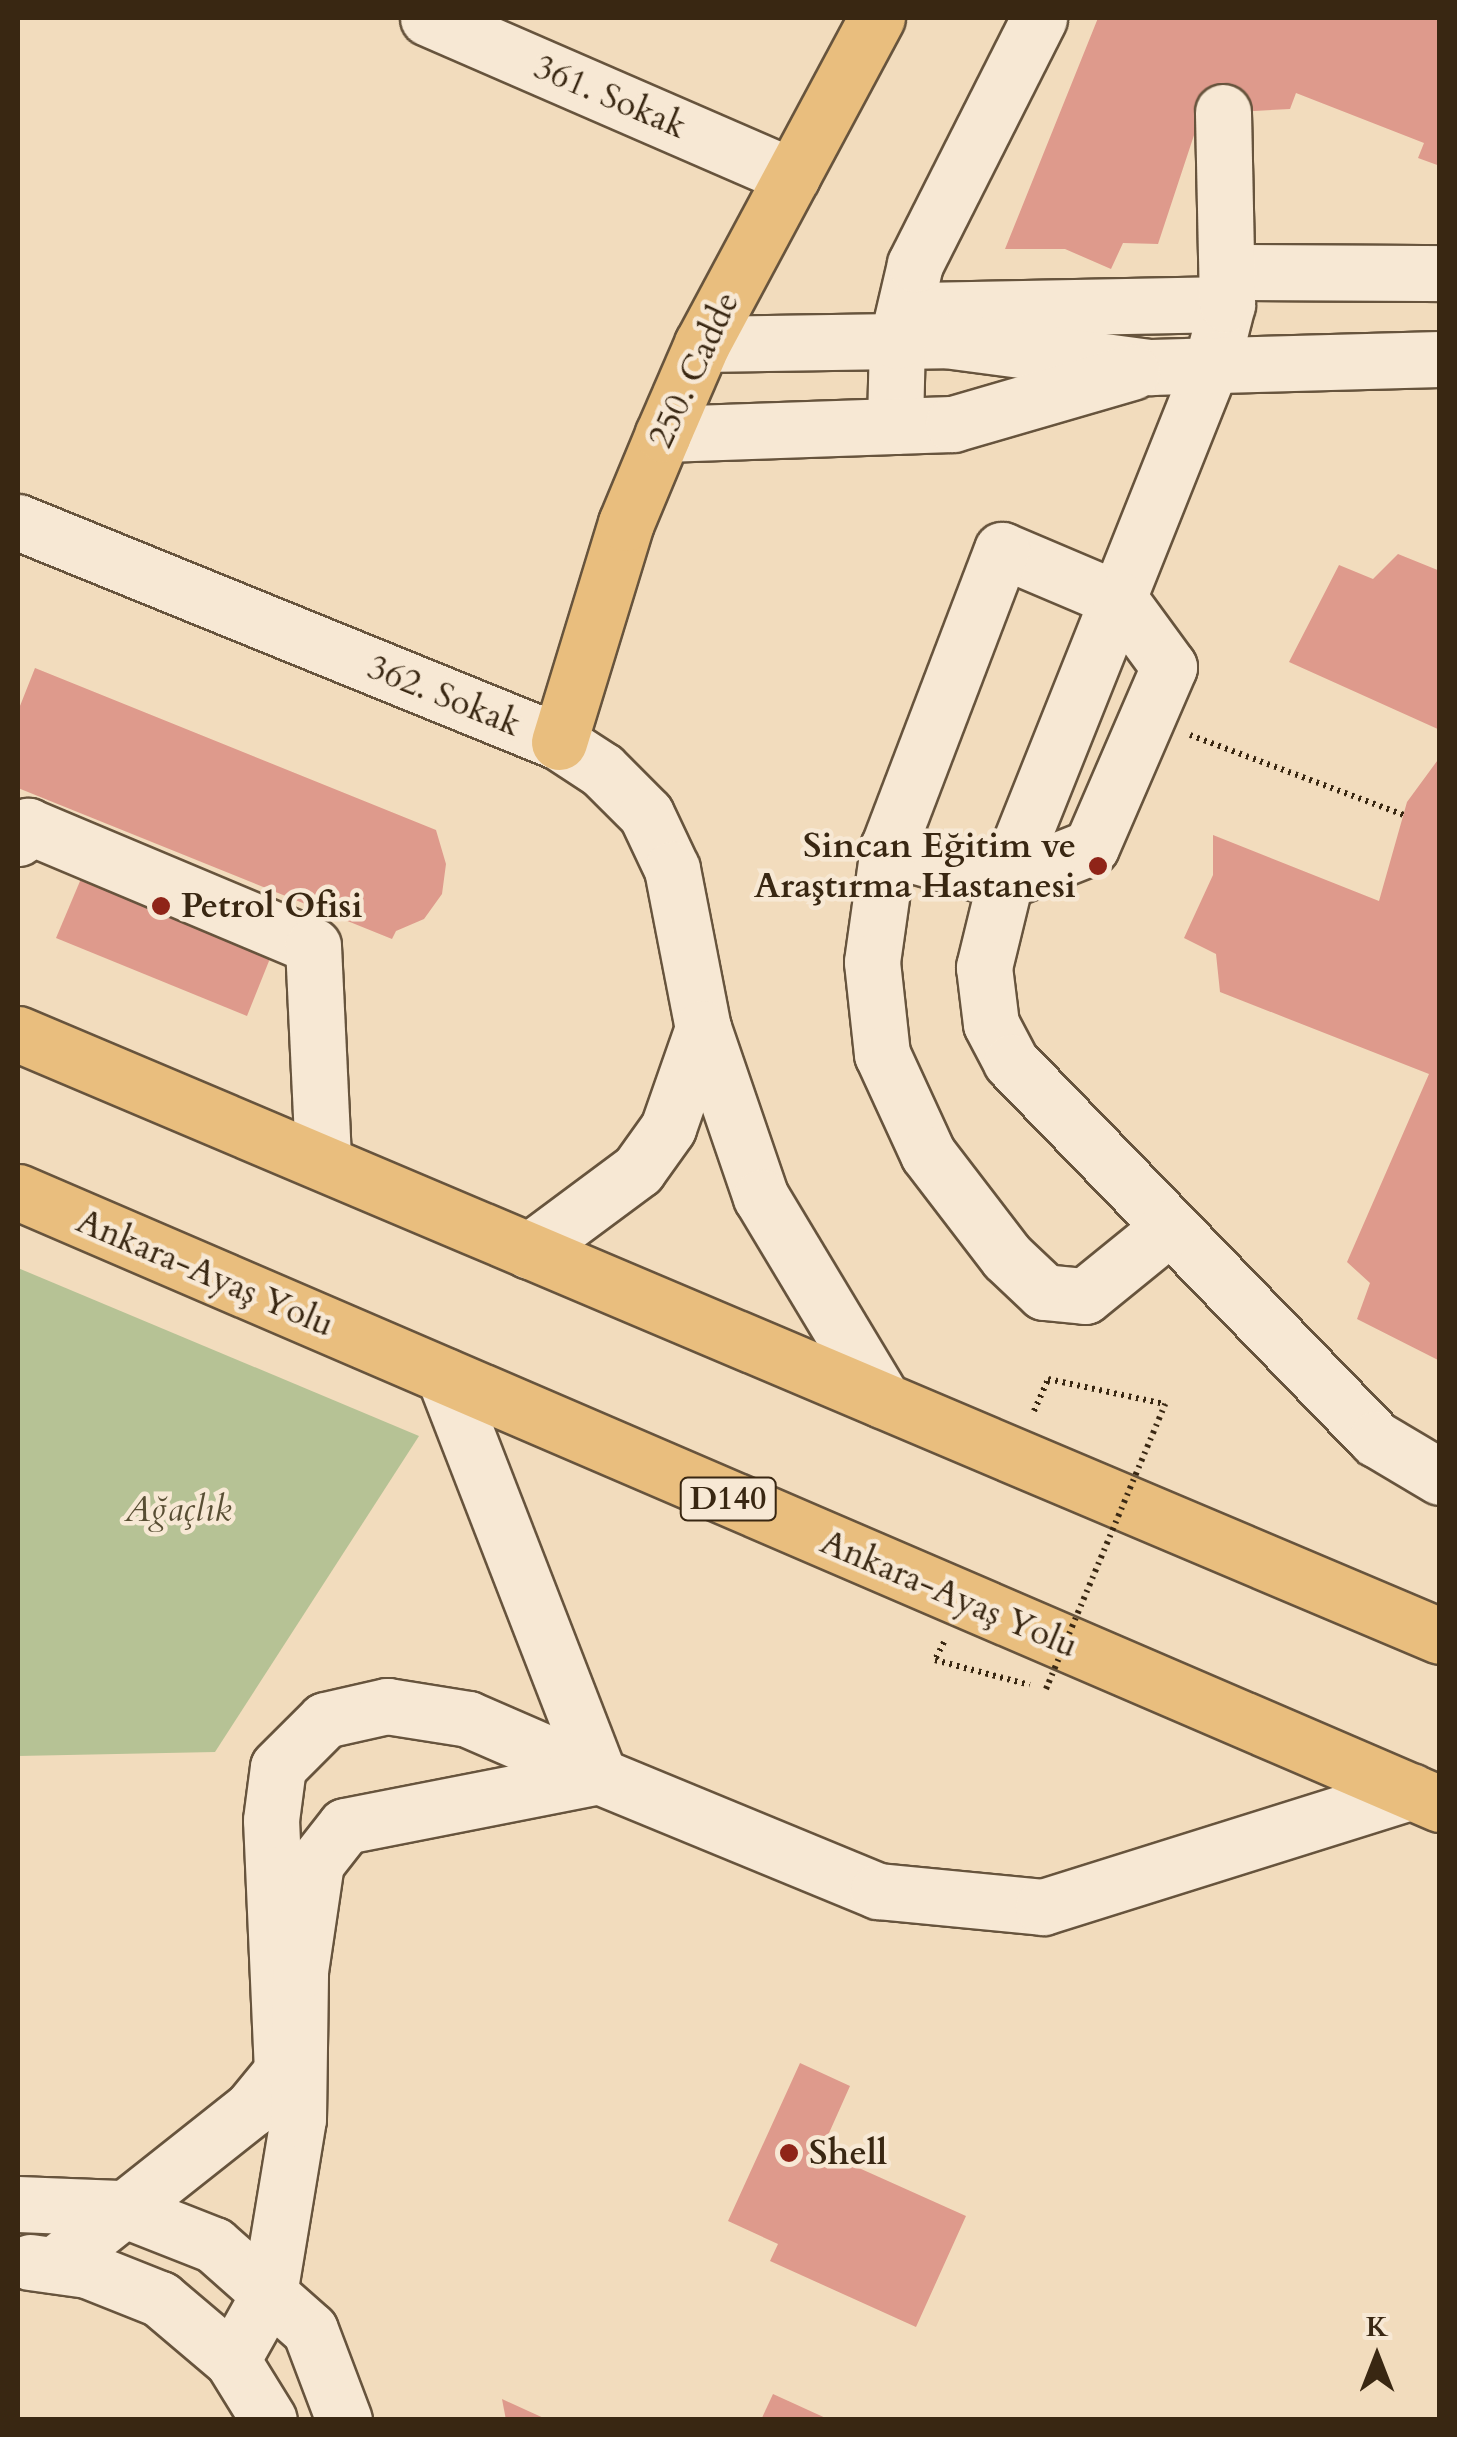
<!DOCTYPE html>
<meta charset="utf-8">
<style>
body{margin:0}
#map{position:relative;width:1457px;height:2437px;overflow:hidden;background:#f2dcbd;font-family:Cardo,serif}
div>[style]{position:absolute}
[style*='--x']{left:calc(var(--x)*1px);top:calc(var(--y)*1px);width:calc(var(--w)*1px);rotate:calc(var(--a)*1deg)}
.green>*{inset:0;background:#b6c295}
.building>*{inset:0;background:#de9a8c}
.path>*{height:6px;margin-top:-3px;transform-origin:0;background:repeating-linear-gradient(90deg,#392712 0 2.5px,transparent 0 7.5px)}
.roads{filter:drop-shadow(2px 0 #67543d) drop-shadow(-2px 0 #67543d) drop-shadow(0 2px #67543d) drop-shadow(0 -2px #67543d)}
.minor>*{height:55px;margin:-27.5px;padding:0 27.5px;transform-origin:27.5px;border-radius:27.5px;background:#f7e8d4}
.major>*{height:55px;margin:-27.5px;padding:0 27.5px;transform-origin:27.5px;border-radius:27.5px;background:#e9be7e}
.highway>*{height:55px;margin:-27.5px;padding:0 27.5px;transform-origin:27.5px;border-radius:27.5px;background:#e9be7e}
.path-bridge>*{height:6px;margin-top:-3px;transform-origin:0;background:repeating-linear-gradient(90deg,#392712 0 2.5px,transparent 0 7.5px)}
.dots>*{width:28px;height:28px;translate:-50% -50%;box-sizing:border-box;border:5px solid #f7e8d4;border-radius:50%}
span{translate:-50% -50%;white-space:nowrap;text-align:center;line-height:1.15;-webkit-text-stroke:9px #f7e8d4;paint-order:stroke}
.shield-label span{padding:2px 8px;background:#f7e8d4;border:2px solid;border-radius:8px;-webkit-text-stroke-width:0}
.shield-label{font-size:32px;color:#392712;font-weight:700}
.street-label{font-size:35px;color:#392712}
.poi-label{font-size:35px;color:#392712;font-weight:700}
.right{translate:-100% -50%;text-align:right}
.left{translate:0 -50%;text-align:left}
.park-label{font-size:35px;color:#584e33;font-style:italic}
.frame{position:absolute;inset:0;border:20px solid #392712;pointer-events:none}
.north{position:absolute;left:1327px;top:2307px;width:100px;height:100px;-webkit-text-stroke:8px #f7e8d4;paint-order:stroke;rotate:0deg;font-size:28px;font-weight:700;line-height:40px;text-align:center;color:#392712}
.north::after{content:'';display:block;margin:auto;width:35px;height:45px;background:#392712;clip-path:polygon(50% 0,100% 100%,50% 72%,0 100%)}
</style>
<div id="map">
<div class="green">
<i style="clip-path:polygon(18px 1268px,419px 1436px,215px 1752px,18px 1756px)"></i>
</div>
<div class="building">
<i style="clip-path:polygon(1098px 18px,1440px 18px,1440px 166px,1418px 158px,1424px 143px,1296px 93px,1290px 109px,1201px 114px,1158px 244px,1123px 243px,1111px 269px,1065px 249px,1005px 249px)"></i>
<i style="clip-path:polygon(1398px 554px,1440px 571px,1440px 730px,1289px 662px,1339px 565px,1373px 579px)"></i>
<i style="clip-path:polygon(35px 668px,436px 830px,446px 864px,442px 894px,424px 919px,396px 931px,392px 939px,18px 788px,18px 711px)"></i>
<i style="clip-path:polygon(1440px 757px,1440px 1361px,1357px 1319px,1370px 1283px,1347px 1262px,1429px 1074px,1220px 992px,1216px 954px,1184px 938px,1213px 875px,1213px 835px,1379px 901px,1407px 802px)"></i>
<i style="clip-path:polygon(83px 874px,273px 951px,247px 1016px,56px 938px)"></i>
<i style="clip-path:polygon(800px 2063px,850px 2086px,821px 2151px,966px 2216px,916px 2327px,770px 2261px,778px 2244px,728px 2221px)"></i>
<i style="clip-path:polygon(773px 2394px,830px 2420px,761px 2420px)"></i>
<i style="clip-path:polygon(502px 2399px,548px 2420px,506px 2420px)"></i>
</div>
<div class="path">
<i style="--x:1190;--y:735;--w:228;--a:20.5"></i>
<i style="--x:1034;--y:1411;--w:35;--a:-66"></i>
<i style="--x:1048;--y:1379;--w:120;--a:12.1"></i>
<i style="--x:944;--y:1642;--w:20;--a:117"></i>
<i style="--x:935;--y:1660;--w:98;--a:14.7"></i>
</div>
<div class="roads">
<div class="minor">
<i style="--x:428;--y:18;--w:397;--a:23.5"></i>
<i style="--x:1227;--y:272;--w:213;--a:0.3"></i>
<i style="--x:1227;--y:304;--w:61;--a:104.3"></i>
<i style="--x:1212;--y:363;--w:558;--a:111.78"></i>
<i style="--x:1005;--y:881;--w:89;--a:103.7"></i>
<i style="--x:984;--y:967;--w:57;--a:83"></i>
<i style="--x:991;--y:1024;--w:43;--a:62.2"></i>
<i style="--x:1011;--y:1062;--w:525;--a:45.93"></i>
<i style="--x:1376;--y:1439;--w:74;--a:30.7"></i>
<i style="--x:922;--y:310;--w:305;--a:-1.1"></i>
<i style="--x:1227;--y:304;--w:192;--a:-91.2"></i>
<i style="--x:702;--y:344;--w:243;--a:-0.9"></i>
<i style="--x:945;--y:340;--w:208;--a:7.5"></i>
<i style="--x:1151;--y:367;--w:289;--a:-1.6"></i>
<i style="--x:895;--y:426;--w:85;--a:-88.7"></i>
<i style="--x:897;--y:341;--w:79;--a:-76.8"></i>
<i style="--x:915;--y:264;--w:275;--a:-63.2"></i>
<i style="--x:663;--y:434;--w:290;--a:-2"></i>
<i style="--x:953;--y:424;--w:186;--a:-16.2"></i>
<i style="--x:18;--y:522;--w:584;--a:22.13"></i>
<i style="--x:559;--y:742;--w:51;--a:33.1"></i>
<i style="--x:602;--y:770;--w:62;--a:45"></i>
<i style="--x:646;--y:814;--w:61;--a:64.7"></i>
<i style="--x:672;--y:869;--w:162;--a:79"></i>
<i style="--x:1002;--y:550;--w:128;--a:23"></i>
<i style="--x:1120;--y:600;--w:83;--a:53.8"></i>
<i style="--x:1169;--y:667;--w:196;--a:113.4"></i>
<i style="--x:1091;--y:847;--w:92;--a:158.4"></i>
<i style="--x:1005;--y:881;--w:122;--a:-164.2"></i>
<i style="--x:888;--y:848;--w:319;--a:-69.1"></i>
<i style="--x:18;--y:838;--w:16;--a:-50"></i>
<i style="--x:28;--y:826;--w:309;--a:22.8"></i>
<i style="--x:313;--y:946;--w:216;--a:87.3"></i>
<i style="--x:888;--y:848;--w:115;--a:98"></i>
<i style="--x:872;--y:962;--w:93;--a:83.8"></i>
<i style="--x:882;--y:1054;--w:110;--a:65.3"></i>
<i style="--x:928;--y:1154;--w:130;--a:52.5"></i>
<i style="--x:1007;--y:1257;--w:51;--a:43.4"></i>
<i style="--x:1044;--y:1292;--w:41;--a:5.6"></i>
<i style="--x:1085;--y:1296;--w:109;--a:-39.1"></i>
<i style="--x:529;--y:1251;--w:136;--a:-36.6"></i>
<i style="--x:638;--y:1170;--w:52;--a:-54.5"></i>
<i style="--x:668;--y:1128;--w:106;--a:-70.7"></i>
<i style="--x:703;--y:1028;--w:179;--a:71.1"></i>
<i style="--x:761;--y:1197;--w:237;--a:59"></i>
<i style="--x:444;--y:1376;--w:429;--a:68.8"></i>
<i style="--x:599;--y:1776;--w:302;--a:22.4"></i>
<i style="--x:878;--y:1891;--w:166;--a:5.5"></i>
<i style="--x:1043;--y:1907;--w:386;--a:-17.4"></i>
<i style="--x:18;--y:2204;--w:102;--a:2.2"></i>
<i style="--x:120;--y:2208;--w:101;--a:21.5"></i>
<i style="--x:214;--y:2245;--w:128;--a:41.5"></i>
<i style="--x:310;--y:2330;--w:96;--a:69.3"></i>
<i style="--x:30;--y:2262;--w:58;--a:8"></i>
<i style="--x:87;--y:2270;--w:79;--a:21.7"></i>
<i style="--x:160;--y:2299;--w:94;--a:40.3"></i>
<i style="--x:232;--y:2360;--w:70;--a:58.3"></i>
<i style="--x:54;--y:2265;--w:251;--a:-38.4"></i>
<i style="--x:251;--y:2109;--w:49;--a:-50.8"></i>
<i style="--x:282;--y:2071;--w:251;--a:-92.5"></i>
<i style="--x:271;--y:1820;--w:53;--a:-82.5"></i>
<i style="--x:278;--y:1767;--w:66;--a:-45"></i>
<i style="--x:325;--y:1720;--w:64;--a:-12.7"></i>
<i style="--x:387;--y:1706;--w:82;--a:9.1"></i>
<i style="--x:468;--y:1719;--w:143;--a:23.5"></i>
<i style="--x:232;--y:2360;--w:76;--a:-60.7"></i>
<i style="--x:269;--y:2294;--w:177;--a:-80.6"></i>
<i style="--x:298;--y:2119;--w:148;--a:-89.2"></i>
<i style="--x:300;--y:1971;--w:109;--a:-81.6"></i>
<i style="--x:316;--y:1863;--w:47;--a:-51.9"></i>
<i style="--x:345;--y:1826;--w:259;--a:-11.1"></i>
</div>
<div class="major">
<i style="--x:559;--y:742;--w:229;--a:-73"></i>
<i style="--x:626;--y:523;--w:96;--a:-67.4"></i>
<i style="--x:663;--y:434;--w:98;--a:-66.6"></i>
<i style="--x:702;--y:344;--w:370;--a:-61.8"></i>
</div>
<div class="highway">
<i style="--x:18;--y:1034;--w:1544;--a:22.95"></i>
<i style="--x:18;--y:1192;--w:1548;--a:23.29"></i>
</div>
</div>
<div class="path-bridge">
<i style="--x:1046;--y:1689;--w:309;--a:-67.3"></i>
</div>
<div class="dots">
<i style="left:1098px;top:866px;background:#8f2418"></i>
<i style="left:161px;top:906px;background:#8f2418"></i>
<i style="left:789px;top:2153px;background:#8f2418"></i>
</div>
<div class="shield-label">
<span style="left:728px;top:1499px">D140</span>
</div>
<div class="street-label">
<span style="left:610px;top:97px;rotate:23deg">361. Sokak</span>
<span style="left:694px;top:370px;rotate:-65deg">250. Cadde</span>
<span style="left:444px;top:696px;rotate:22deg">362. Sokak</span>
<span style="left:205px;top:1273px;rotate:23deg">Ankara-Ayaş Yolu</span>
<span style="left:949px;top:1594px;rotate:23deg">Ankara-Ayaş Yolu</span>
</div>
<div class="poi-label">
<span class="right" style="left:1076px;top:866px">Sincan Eğitim ve<br>Araştırma Hastanesi</span>
<span class="left" style="left:181px;top:906px">Petrol Ofisi</span>
<span class="left" style="left:809px;top:2153px">Shell</span>
</div>
<div class="park-label">
<span style="left:178px;top:1510px">Ağaçlık</span>
</div>
<div class="frame"></div>
<div class="north">K</div>
</div>
